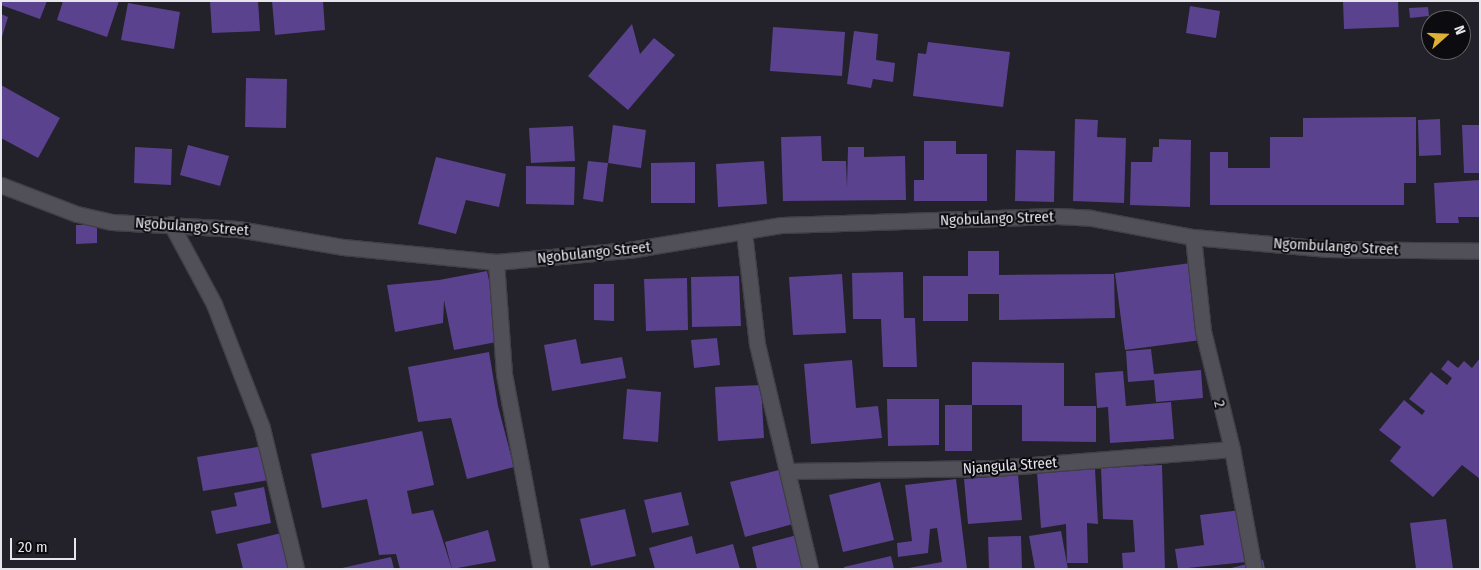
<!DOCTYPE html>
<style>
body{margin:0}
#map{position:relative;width:1481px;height:570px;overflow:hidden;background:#232129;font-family:"Fira Sans Condensed",sans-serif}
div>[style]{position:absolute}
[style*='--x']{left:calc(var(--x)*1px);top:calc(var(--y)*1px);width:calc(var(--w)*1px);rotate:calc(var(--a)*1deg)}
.building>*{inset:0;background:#5a428e}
.roads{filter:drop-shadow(1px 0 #403f46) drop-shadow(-1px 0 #403f46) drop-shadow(0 1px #403f46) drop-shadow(0 -1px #403f46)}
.minor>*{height:15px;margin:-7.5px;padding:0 7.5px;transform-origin:7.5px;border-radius:7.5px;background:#514f58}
span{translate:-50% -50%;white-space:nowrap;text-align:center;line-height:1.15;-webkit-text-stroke:4px #0c0b0f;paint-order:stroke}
.street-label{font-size:15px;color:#e6e5eb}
.frame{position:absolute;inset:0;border:2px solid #e6e5eb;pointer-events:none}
.north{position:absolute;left:1421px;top:10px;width:50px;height:50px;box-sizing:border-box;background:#0c0b0f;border:1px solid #636267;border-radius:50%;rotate:70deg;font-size:14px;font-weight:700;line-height:20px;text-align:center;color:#e6e5eb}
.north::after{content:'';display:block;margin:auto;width:18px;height:22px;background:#e0b034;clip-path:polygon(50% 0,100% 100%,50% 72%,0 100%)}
.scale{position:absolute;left:10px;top:538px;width:66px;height:22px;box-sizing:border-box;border:2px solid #e6e5eb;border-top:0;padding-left:6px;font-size:15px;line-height:18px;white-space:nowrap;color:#e6e5eb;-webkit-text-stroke:4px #0c0b0f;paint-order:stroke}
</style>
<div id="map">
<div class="building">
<i style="clip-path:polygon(1px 1px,47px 1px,40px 19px,1px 5px)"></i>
<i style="clip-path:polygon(63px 1px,119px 1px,107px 37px,57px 20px)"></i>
<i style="clip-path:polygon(210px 1px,258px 1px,260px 31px,212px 33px)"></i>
<i style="clip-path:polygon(272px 1px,323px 1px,325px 30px,275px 35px)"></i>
<i style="clip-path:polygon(1343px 1px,1398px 1px,1399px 27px,1344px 29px)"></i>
<i style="clip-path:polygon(128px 3px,180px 12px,174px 49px,121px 40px)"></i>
<i style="clip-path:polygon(1190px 6px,1220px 11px,1216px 38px,1186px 33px)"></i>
<i style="clip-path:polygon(1428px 7px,1429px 16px,1410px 18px,1409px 8px)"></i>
<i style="clip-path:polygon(1px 14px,8px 17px,2px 37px,1px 37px)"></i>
<i style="clip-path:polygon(632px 24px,640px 54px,654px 38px,675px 55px,628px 110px,588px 76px)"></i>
<i style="clip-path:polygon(773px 27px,845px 32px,842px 76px,770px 71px)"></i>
<i style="clip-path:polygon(854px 31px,878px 34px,876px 60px,895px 63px,893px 82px,873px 79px,871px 88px,847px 84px)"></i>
<i style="clip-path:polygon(928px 42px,1010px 52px,1003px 107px,913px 96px,918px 53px,926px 54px)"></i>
<i style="clip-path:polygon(246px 78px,287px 79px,286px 128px,245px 127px)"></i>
<i style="clip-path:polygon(1px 85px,60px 118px,38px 158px,1px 138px)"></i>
<i style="clip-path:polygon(1416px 117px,1416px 183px,1404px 183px,1404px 205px,1210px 205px,1210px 152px,1228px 152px,1228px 168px,1270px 168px,1270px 137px,1303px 137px,1303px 118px)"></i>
<i style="clip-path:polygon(1075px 119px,1098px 120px,1097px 137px,1126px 138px,1124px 203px,1073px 201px)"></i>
<i style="clip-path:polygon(1440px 119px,1441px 155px,1419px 156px,1418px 120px)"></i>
<i style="clip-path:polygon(613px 125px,646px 130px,641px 168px,608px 163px,603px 202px,583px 199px,588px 161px,608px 163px)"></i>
<i style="clip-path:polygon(1462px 125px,1480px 125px,1480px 173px,1464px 173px)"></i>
<i style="clip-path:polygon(573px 126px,575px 161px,531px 163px,529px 128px)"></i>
<i style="clip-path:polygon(821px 136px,822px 161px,846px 161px,847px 187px,848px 147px,864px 147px,864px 157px,905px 156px,906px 200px,783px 201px,781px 137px)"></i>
<i style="clip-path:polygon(1159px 139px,1191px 140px,1190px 207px,1130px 205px,1131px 162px,1152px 162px,1153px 147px,1159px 147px)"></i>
<i style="clip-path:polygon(924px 141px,956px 141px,956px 154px,987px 154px,987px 201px,914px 201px,914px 180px,924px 180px)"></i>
<i style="clip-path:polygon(188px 145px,229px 156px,220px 186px,180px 175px)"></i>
<i style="clip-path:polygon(135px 147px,172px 149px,171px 185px,134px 183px)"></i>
<i style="clip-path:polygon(1016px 150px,1055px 151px,1054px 202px,1015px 201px)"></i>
<i style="clip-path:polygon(436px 157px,506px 174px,499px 207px,466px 200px,456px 234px,418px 224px)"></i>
<i style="clip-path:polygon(764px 161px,767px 204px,718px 207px,716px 164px)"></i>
<i style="clip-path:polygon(695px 162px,695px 203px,651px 203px,651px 163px)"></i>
<i style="clip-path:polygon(526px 166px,575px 167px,574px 205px,526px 204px)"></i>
<i style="clip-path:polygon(1480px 180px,1480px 217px,1458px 217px,1459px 223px,1436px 223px,1434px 183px)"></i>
<i style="clip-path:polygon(76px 225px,97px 225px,97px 243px,76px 244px)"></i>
<i style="clip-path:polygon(968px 251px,999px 251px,999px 275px,1114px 274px,1115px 318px,999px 320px,999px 294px,968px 294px,968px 321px,923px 321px,923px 276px,968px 276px)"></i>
<i style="clip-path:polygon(1191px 263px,1201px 340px,1125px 350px,1115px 273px)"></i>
<i style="clip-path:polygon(487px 271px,502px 341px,454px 350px,444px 300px,443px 323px,395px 332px,387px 285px,439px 280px)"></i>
<i style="clip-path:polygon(903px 272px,904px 318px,915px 318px,917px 367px,883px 367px,881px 319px,853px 319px,852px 273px)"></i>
<i style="clip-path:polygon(842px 274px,846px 333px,793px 335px,789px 277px)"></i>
<i style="clip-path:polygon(739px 276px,741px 326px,692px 327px,691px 277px)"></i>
<i style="clip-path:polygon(687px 278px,688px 330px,646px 331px,644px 279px)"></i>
<i style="clip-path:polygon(594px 284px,614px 284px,614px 321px,594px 320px)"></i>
<i style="clip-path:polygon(717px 338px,720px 365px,694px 368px,691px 340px)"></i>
<i style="clip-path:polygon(576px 339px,581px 364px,622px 357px,626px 378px,552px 391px,544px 345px)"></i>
<i style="clip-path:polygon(1151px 349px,1154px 374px,1201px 370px,1203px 398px,1156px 402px,1154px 380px,1128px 382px,1126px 351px)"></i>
<i style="clip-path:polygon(489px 352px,498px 406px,514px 467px,467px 479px,451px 418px,418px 422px,408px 367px)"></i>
<i style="clip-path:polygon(1480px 358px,1480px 479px,1462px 465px,1433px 497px,1390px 461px,1401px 447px,1379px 430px,1404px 400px,1422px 415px,1425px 411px,1409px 399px,1431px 372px,1447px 385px,1452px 378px,1441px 369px,1448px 360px,1458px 368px,1464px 361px,1472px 368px)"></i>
<i style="clip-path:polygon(852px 360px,856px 408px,878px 406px,882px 438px,811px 444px,804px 364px)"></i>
<i style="clip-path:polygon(972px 362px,1064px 363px,1064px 406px,1096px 406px,1096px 442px,1022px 441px,1022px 405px,972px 405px,972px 451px,945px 451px,945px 405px,972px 405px)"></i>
<i style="clip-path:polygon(1123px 371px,1126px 406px,1171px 402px,1174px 439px,1110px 443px,1108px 407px,1097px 408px,1095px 373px)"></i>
<i style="clip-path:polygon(761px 385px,764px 438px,718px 441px,715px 387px)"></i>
<i style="clip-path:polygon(627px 389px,661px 392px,658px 442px,623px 439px)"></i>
<i style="clip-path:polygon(887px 399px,939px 399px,939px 445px,888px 446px)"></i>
<i style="clip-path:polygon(422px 431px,434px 485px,407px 491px,412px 514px,433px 510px,452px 569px,400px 569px,396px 554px,379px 555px,367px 499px,322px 508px,311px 454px)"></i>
<i style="clip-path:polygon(263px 446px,269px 480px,203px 491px,197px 457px)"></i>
<i style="clip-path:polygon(1162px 465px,1165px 569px,1123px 569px,1122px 553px,1135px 552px,1133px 520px,1103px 519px,1101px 468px)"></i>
<i style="clip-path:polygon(1095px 469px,1098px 524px,1087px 523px,1088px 563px,1067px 563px,1066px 524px,1041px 528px,1037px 472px)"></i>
<i style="clip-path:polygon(779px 470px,793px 524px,745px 537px,730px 482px)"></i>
<i style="clip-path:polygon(1018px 475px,1022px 520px,968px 524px,964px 479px)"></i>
<i style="clip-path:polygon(956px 479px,967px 569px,903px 569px,942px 562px,937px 528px,930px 529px,928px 553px,898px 557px,897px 543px,912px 541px,905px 485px)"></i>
<i style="clip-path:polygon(880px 482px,894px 540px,843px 552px,829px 495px)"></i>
<i style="clip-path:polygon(264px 487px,271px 523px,216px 534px,211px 511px,237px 506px,234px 493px)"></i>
<i style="clip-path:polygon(681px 492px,689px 525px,652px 533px,644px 500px)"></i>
<i style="clip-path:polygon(625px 509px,636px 556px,591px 566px,580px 519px)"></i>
<i style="clip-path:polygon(1249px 509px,1256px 561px,1178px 569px,1175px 549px,1204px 545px,1200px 515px)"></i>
<i style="clip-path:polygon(1446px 519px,1453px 569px,1416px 569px,1410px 523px)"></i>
<i style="clip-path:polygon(488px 530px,496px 561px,452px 569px,445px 542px)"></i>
<i style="clip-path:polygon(1061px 531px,1068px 569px,1035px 569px,1029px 536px)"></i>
<i style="clip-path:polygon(281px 533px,290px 569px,243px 569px,237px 544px)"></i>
<i style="clip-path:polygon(797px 535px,806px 569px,757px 569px,752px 547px)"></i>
<i style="clip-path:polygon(692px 536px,696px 554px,733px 544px,740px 569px,655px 569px,649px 548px)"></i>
<i style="clip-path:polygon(1021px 536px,1022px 569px,989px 569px,988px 537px)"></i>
<i style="clip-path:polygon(891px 556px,894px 569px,844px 569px,844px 567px)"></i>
<i style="clip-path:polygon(391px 557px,394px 569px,342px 569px,342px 568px)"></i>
<i style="clip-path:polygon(1263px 560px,1265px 569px,1231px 569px,1231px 568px)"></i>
</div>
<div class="roads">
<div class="minor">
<i style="--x:1;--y:185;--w:81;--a:20.9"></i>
<i style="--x:77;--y:214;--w:36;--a:13"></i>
<i style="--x:112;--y:222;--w:126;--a:3.2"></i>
<i style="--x:238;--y:229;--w:107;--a:9.7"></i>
<i style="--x:343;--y:247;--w:154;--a:5.6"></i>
<i style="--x:496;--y:262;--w:134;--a:-5.2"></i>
<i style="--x:629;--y:250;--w:155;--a:-9.3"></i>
<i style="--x:782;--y:225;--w:275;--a:-1.9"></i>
<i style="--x:1057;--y:216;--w:34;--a:3"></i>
<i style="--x:1091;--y:218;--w:104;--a:10.6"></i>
<i style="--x:1193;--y:237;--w:135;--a:5.1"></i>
<i style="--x:1327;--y:249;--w:153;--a:0.7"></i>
<i style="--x:171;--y:224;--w:91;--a:61.7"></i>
<i style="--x:214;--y:304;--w:133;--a:68.8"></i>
<i style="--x:262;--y:428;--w:145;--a:76.4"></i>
<i style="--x:744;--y:232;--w:113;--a:83.4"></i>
<i style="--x:757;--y:344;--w:231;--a:76.7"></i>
<i style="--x:1193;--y:237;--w:95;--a:83.9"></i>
<i style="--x:1203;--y:331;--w:122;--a:76.2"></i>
<i style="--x:1232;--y:449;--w:122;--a:79.6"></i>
<i style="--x:496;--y:262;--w:112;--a:85.9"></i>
<i style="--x:504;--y:374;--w:198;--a:79.3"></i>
<i style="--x:787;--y:471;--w:208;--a:-0.8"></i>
<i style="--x:995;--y:468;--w:238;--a:-4.6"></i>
</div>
</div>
<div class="street-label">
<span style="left:997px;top:219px;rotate:-2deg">Ngobulango Street</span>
<span style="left:192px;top:227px;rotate:4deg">Ngobulango Street</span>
<span style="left:1336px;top:247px;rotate:3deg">Ngombulango Street</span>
<span style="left:594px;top:253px;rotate:-6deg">Ngobulango Street</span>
<span style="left:1219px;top:404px;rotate:76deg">2</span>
<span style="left:1010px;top:466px;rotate:-4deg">Njangula Street</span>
</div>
<div class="frame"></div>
<div class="north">N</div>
<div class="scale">20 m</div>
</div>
